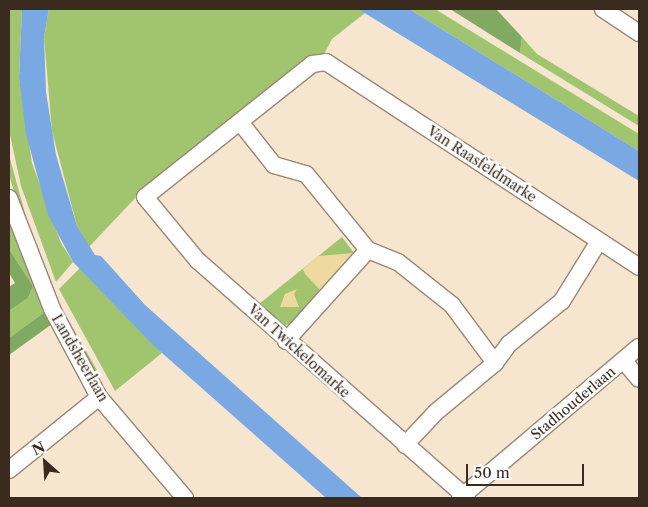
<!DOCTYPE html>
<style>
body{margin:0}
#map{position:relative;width:648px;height:507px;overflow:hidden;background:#f6e5cf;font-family:"Libre Caslon Text",serif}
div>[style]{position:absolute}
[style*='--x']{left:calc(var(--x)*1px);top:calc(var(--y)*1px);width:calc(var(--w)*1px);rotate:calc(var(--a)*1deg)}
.green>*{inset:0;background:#a1c56f}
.forest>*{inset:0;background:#80aa62}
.sand>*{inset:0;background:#eeda9e}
.water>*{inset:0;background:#79a8e3}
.roads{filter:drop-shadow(1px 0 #988876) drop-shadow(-1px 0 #988876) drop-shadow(0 1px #988876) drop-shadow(0 -1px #988876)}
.minor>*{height:16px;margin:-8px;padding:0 8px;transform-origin:8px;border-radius:8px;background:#fff}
span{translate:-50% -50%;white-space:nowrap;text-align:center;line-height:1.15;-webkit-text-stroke:5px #fff;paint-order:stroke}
.street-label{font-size:14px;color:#3b2a1e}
.frame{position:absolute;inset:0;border:10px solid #3b2a1e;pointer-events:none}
.north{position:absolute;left:20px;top:437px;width:50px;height:50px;-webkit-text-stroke:4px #fff;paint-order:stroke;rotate:334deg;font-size:14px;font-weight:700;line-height:20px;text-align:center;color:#3b2a1e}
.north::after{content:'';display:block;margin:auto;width:18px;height:22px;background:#3b2a1e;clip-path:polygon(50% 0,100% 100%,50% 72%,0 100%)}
.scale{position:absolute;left:466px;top:464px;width:118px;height:22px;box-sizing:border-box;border:2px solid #3b2a1e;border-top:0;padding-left:6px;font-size:15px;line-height:18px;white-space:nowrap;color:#3b2a1e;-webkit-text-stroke:4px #fff;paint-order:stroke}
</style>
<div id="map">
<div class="green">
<i style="clip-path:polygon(9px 9px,22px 9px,19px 78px,32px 163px,61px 243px,73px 262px,56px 282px,21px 186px,9px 130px)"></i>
<i style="clip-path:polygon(49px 9px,358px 9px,365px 13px,332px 39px,322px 58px,139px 194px,89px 247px,77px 226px,52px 131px,44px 37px)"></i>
<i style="clip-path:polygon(409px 9px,435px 9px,639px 134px,639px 151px)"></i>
<i style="clip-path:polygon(522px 37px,537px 54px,639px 116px,639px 126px,520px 53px)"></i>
<i style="clip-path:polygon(9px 155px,29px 228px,51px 282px,21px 217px,9px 174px)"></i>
<i style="clip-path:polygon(9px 219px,46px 311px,9px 338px,9px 311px,28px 298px,33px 286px,9px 249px)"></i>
<i style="clip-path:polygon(342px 237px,354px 253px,353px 260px,291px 324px,285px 325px,259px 304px)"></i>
<i style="clip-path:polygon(80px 268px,162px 353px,115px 391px,59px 289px)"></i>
<i style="clip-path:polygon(63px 311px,101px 377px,96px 378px)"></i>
</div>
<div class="forest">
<i style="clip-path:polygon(450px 9px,496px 9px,522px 37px,520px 53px)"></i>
<i style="clip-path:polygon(9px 249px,33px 286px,28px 298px,9px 311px,9px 287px,15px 283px,9px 273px)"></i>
<i style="clip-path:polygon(46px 311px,52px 324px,9px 355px,9px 338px)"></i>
</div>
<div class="sand">
<i style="clip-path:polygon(354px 253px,321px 291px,305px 274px,303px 269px,318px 256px)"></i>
<i style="clip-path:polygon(297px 289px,294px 294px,299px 307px,280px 307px,285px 294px)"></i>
</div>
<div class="water">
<i style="clip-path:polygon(22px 9px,49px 9px,44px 37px,46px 92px,56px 155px,77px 226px,95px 255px,101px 256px,145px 305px,362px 498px,326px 498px,153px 345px,73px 262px,48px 215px,26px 134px,19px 78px)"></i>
<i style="clip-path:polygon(358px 9px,409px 9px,639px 151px,639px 181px)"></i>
</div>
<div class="roads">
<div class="minor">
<i style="--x:603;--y:9;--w:43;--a:33.7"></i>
<i style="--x:240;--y:122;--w:55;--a:51.7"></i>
<i style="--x:274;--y:165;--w:33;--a:16"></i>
<i style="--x:306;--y:174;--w:98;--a:50.8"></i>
<i style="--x:368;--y:250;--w:32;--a:22"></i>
<i style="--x:398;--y:262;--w:69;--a:38.5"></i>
<i style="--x:452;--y:305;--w:72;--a:53.4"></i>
<i style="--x:9;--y:198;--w:119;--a:68.8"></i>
<i style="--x:52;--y:309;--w:100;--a:61.9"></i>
<i style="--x:99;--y:397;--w:133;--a:49.6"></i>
<i style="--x:286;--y:341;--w:122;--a:-48"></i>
<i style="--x:624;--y:361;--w:23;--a:50"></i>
<i style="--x:405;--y:445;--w:45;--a:-46.8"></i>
<i style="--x:436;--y:412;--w:77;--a:-39.7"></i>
<i style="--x:495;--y:363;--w:24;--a:-54"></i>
<i style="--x:509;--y:344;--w:68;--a:-39.1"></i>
<i style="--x:562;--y:301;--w:70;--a:-58.3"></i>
<i style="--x:9;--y:470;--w:116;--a:-39"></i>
<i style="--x:460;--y:498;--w:234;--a:-40.2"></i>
<i style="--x:467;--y:498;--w:359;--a:-138.6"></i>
<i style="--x:198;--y:261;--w:83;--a:-129.6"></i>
<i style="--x:145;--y:197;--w:213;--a:-38.5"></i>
<i style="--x:312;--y:64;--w:14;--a:-8"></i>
<i style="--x:326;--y:62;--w:374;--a:33.2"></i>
</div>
</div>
<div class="street-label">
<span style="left:482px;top:164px;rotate:33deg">Van Raasfeldmarke</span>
<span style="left:299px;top:351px;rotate:42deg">Van Twickelomarke</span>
<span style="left:80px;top:358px;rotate:60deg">Landsheerlaan</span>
<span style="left:573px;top:403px;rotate:-40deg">Stadhouderlaan</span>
</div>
<div class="frame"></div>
<div class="north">N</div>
<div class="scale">50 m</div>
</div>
